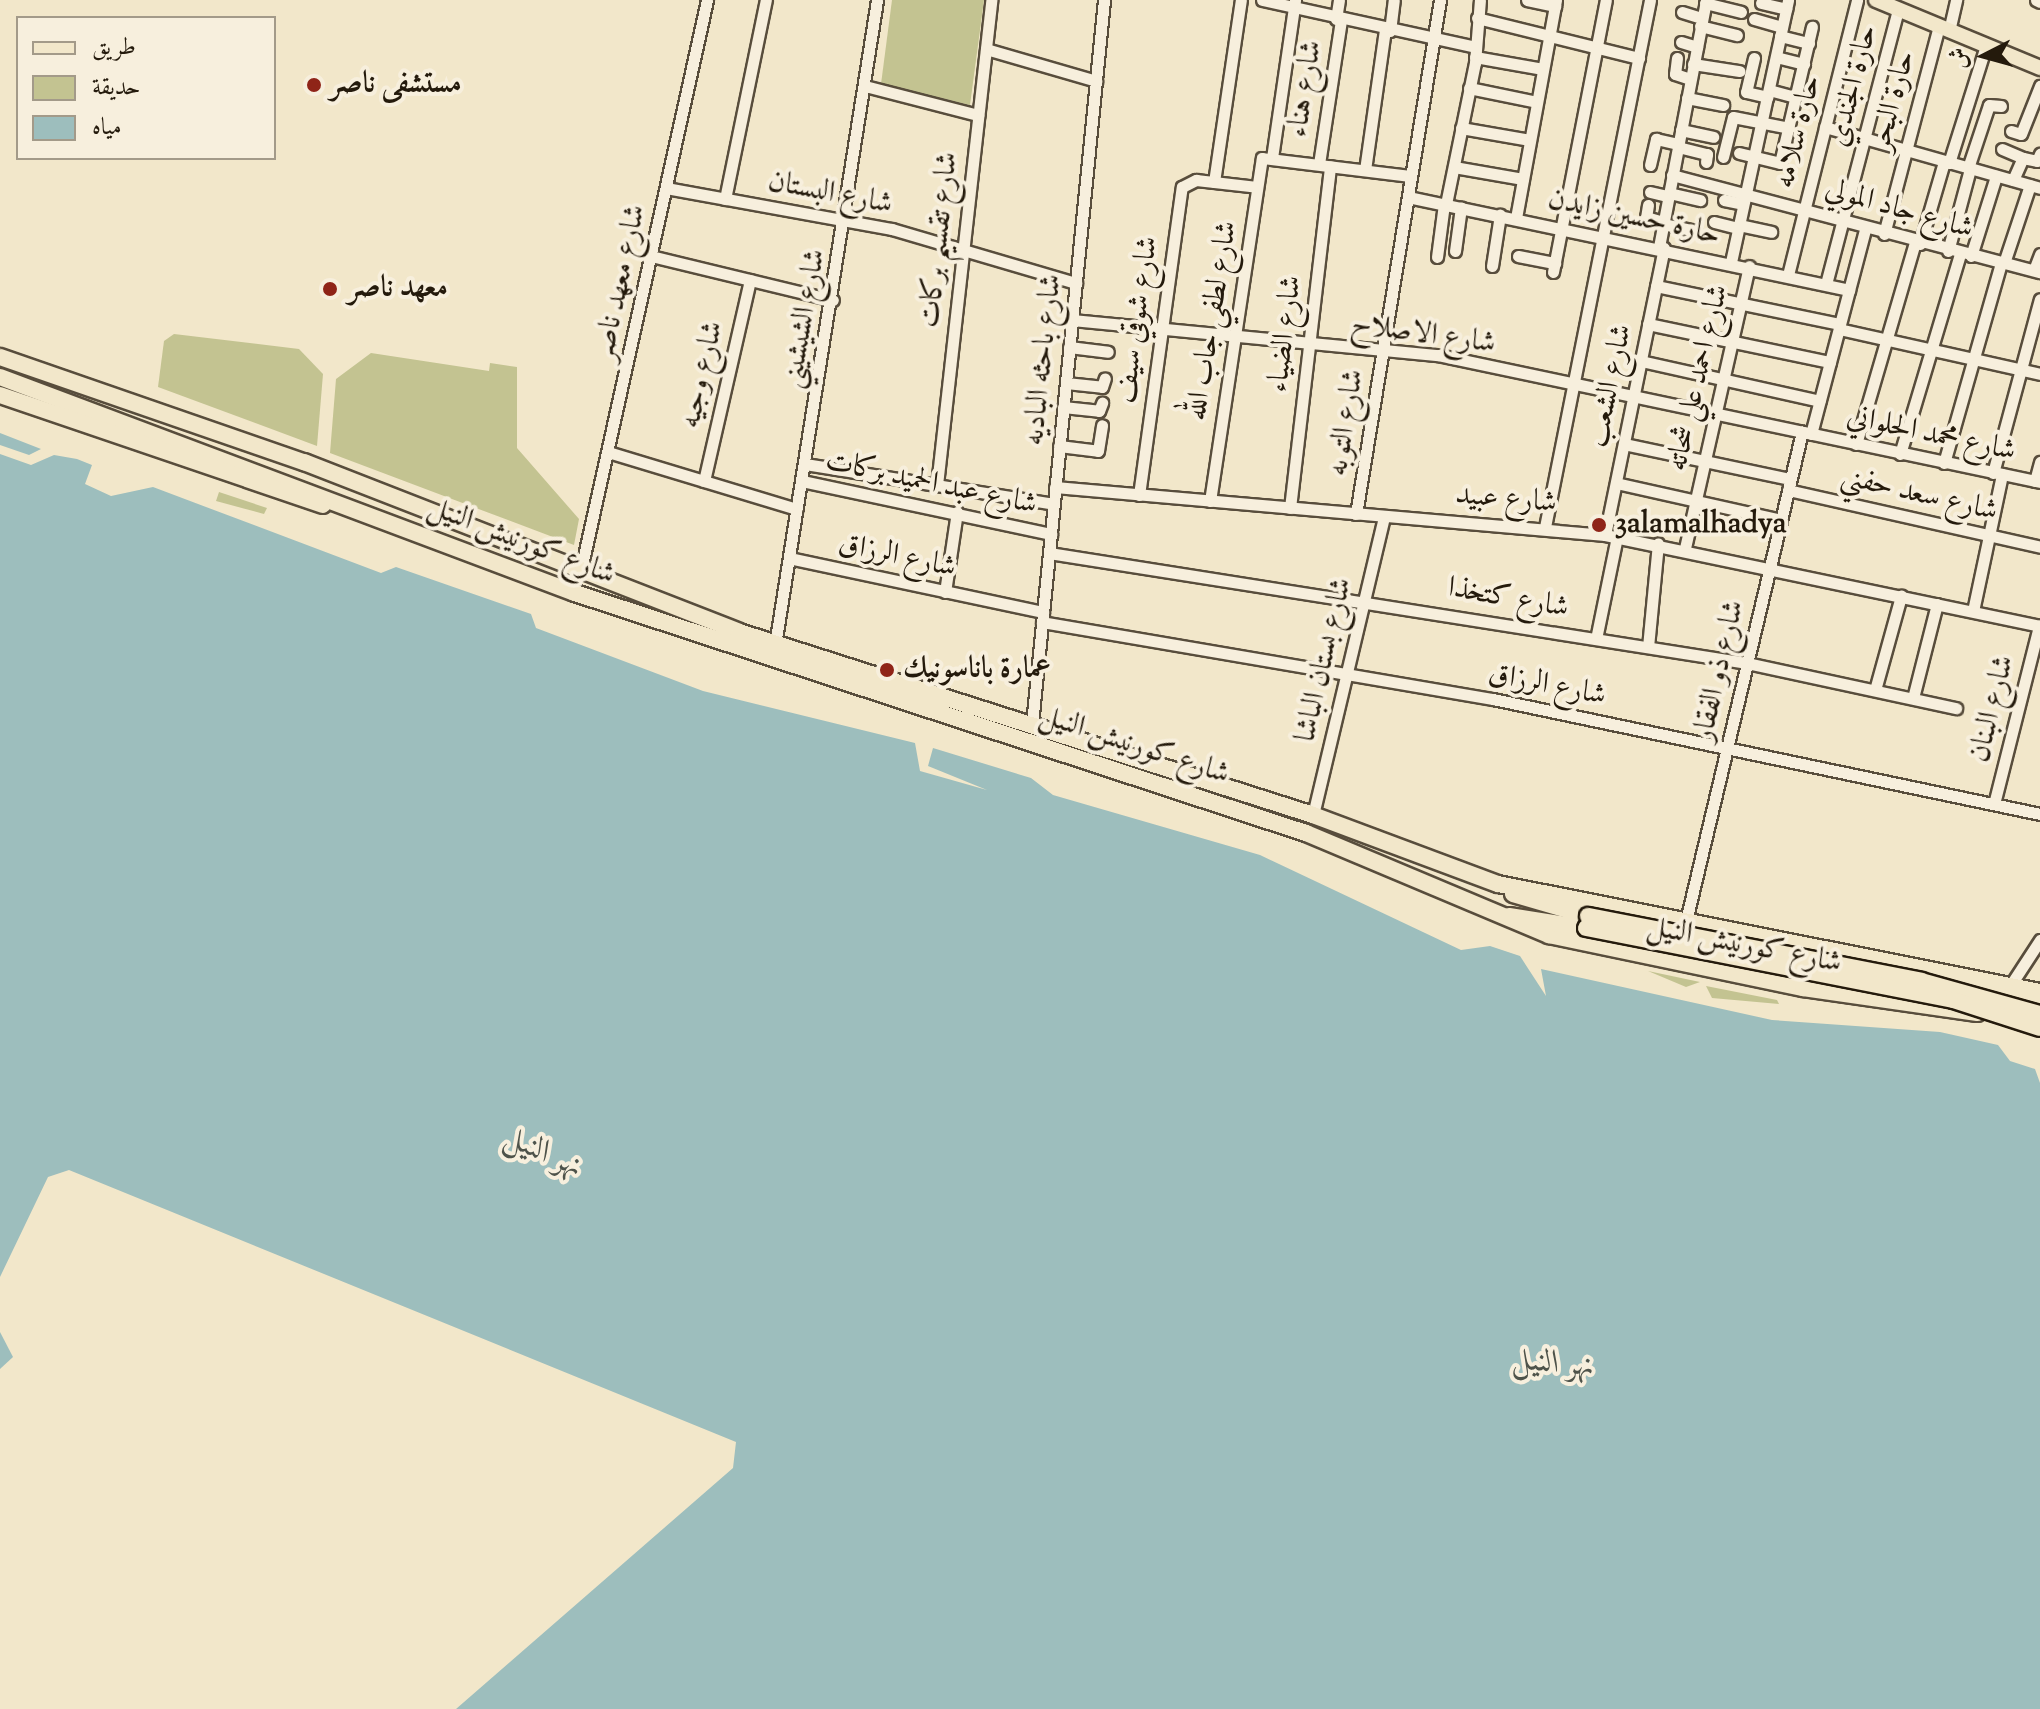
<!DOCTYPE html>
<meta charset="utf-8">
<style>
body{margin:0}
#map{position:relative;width:2040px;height:1709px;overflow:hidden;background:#f2e7ca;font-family:"Sorts Mill Goudy",Amiri,serif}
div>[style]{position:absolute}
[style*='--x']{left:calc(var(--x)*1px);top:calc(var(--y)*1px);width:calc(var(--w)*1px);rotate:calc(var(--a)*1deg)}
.green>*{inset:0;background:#c3c391}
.water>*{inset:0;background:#9dbebd}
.roads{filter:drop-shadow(2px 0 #584d3c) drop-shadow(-2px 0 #584d3c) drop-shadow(0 2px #584d3c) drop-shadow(0 -2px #584d3c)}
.minor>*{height:11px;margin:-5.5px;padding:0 5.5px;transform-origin:5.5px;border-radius:5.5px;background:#f7efdd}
.major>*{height:14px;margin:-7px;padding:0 7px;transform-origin:7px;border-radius:7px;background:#f2e7ca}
.highway>*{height:16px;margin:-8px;padding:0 8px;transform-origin:8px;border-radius:8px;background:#f2e7ca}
.bridges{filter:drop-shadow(2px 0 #241a0c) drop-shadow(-2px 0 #241a0c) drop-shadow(0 2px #241a0c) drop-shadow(0 -2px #241a0c)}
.highway-bridge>*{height:16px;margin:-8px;padding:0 8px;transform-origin:8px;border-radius:8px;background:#f2e7ca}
.dots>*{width:22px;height:22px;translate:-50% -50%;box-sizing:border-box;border:4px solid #f7efdd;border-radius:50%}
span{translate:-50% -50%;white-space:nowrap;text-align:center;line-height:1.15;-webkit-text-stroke:8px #f7efdd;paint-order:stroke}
.poi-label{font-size:30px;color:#241a0c;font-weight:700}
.left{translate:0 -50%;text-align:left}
.street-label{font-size:30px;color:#241a0c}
.water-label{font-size:32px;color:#4e534a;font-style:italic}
.legend{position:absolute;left:16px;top:16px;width:260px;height:144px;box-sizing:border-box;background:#f7efdd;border:2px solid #a39a89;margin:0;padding:10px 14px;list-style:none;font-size:24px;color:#241a0c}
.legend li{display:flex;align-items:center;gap:16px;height:40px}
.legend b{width:40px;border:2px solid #a39a89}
.north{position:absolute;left:1944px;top:16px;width:80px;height:80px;-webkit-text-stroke:6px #f7efdd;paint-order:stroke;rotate:264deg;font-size:22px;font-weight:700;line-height:32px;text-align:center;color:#241a0c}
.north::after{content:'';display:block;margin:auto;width:28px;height:36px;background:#241a0c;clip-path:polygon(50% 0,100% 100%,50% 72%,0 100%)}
</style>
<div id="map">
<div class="green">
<i style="clip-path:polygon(892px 0,984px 0,970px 105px,881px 84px)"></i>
<i style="clip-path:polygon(174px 334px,299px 349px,323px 374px,317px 446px,158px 387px,164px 341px)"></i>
<i style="clip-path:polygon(371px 353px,489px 371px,490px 363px,517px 367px,517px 448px,579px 519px,574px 545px,330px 453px,336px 379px)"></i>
<i style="clip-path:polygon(219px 492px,267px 508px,264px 514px,216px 501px)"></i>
<i style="clip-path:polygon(1648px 971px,1700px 982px,1686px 987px)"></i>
<i style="clip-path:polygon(1706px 986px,1777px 1000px,1779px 1004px,1712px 998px)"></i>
</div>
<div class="water">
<i style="clip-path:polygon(0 433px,41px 449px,29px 455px,0 445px)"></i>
<i style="clip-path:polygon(0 454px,31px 465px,54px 455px,77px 459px,92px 465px,85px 484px,111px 496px,153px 487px,381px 573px,396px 567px,531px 614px,536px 628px,703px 691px,915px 743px,920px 771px,987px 790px,928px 766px,933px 748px,1031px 778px,1053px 795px,1260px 855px,1461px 950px,1490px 946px,1520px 956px,1546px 996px,1541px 969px,1772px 1020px,1940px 1032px,1998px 1045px,2010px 1061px,2035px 1069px,2040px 1083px,2040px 1709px,456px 1709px,733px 1468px,736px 1442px,69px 1170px,48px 1177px,0 1277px)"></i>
<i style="clip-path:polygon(0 1332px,13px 1357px,0 1369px)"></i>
</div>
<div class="roads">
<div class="minor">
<i style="--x:1262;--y:0;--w:215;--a:12.4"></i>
<i style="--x:1527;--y:0;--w:29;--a:12"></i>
<i style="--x:2036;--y:0;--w:4;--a:27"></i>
<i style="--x:1705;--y:3;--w:37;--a:14"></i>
<i style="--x:1761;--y:3;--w:26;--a:13"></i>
<i style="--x:1682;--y:12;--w:21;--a:17"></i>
<i style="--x:1477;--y:18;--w:167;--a:13.9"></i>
<i style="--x:1336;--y:19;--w:19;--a:-81"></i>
<i style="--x:1754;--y:19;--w:29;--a:16"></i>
<i style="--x:1700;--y:26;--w:38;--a:14"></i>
<i style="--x:1390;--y:31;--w:31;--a:-83"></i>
<i style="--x:1949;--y:31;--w:32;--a:-77"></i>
<i style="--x:1780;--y:36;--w:30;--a:14"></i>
<i style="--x:1681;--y:42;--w:17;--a:17"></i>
<i style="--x:986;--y:49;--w:115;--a:16.2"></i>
<i style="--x:1475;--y:57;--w:69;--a:10"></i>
<i style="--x:1776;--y:57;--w:29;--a:14"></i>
<i style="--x:1677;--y:58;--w:16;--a:97"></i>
<i style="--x:1675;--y:74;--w:16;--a:18"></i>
<i style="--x:1754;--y:58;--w:35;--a:103"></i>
<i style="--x:1746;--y:92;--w:22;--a:13"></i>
<i style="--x:1693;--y:64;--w:47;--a:8.7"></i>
<i style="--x:865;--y:86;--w:117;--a:14.4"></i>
<i style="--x:1469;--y:88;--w:69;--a:11.6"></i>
<i style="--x:1769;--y:90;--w:28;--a:15"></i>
<i style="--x:1687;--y:98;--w:37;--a:11"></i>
<i style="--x:1825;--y:127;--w:223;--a:15.8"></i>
<i style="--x:1461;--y:128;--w:70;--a:9.9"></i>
<i style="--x:1681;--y:130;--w:33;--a:12"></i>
<i style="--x:2011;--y:131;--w:10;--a:17"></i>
<i style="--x:2021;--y:134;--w:52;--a:-68.4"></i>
<i style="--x:1678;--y:147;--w:30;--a:14"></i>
<i style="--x:1707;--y:154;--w:8;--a:97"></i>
<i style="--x:2002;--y:149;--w:23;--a:23"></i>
<i style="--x:1739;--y:153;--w:42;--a:13.7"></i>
<i style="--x:1780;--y:163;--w:140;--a:-76.8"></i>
<i style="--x:1723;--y:157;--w:41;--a:-76"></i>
<i style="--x:1733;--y:117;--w:57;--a:11.1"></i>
<i style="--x:1272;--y:158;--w:160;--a:-81.7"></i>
<i style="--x:1949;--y:163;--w:123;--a:-72.5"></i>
<i style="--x:1319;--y:164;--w:146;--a:-81.3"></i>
<i style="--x:1650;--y:165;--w:27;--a:-77"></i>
<i style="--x:1656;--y:139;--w:23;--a:13"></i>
<i style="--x:1454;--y:167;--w:70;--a:9.9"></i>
<i style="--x:1968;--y:168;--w:66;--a:-71.6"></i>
<i style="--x:1989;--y:105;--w:12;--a:5"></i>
<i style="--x:1365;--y:170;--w:141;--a:-81.9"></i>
<i style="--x:1672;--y:175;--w:381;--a:14.8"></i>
<i style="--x:2013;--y:180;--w:24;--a:-66"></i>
<i style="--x:2023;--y:158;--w:14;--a:12"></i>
<i style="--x:2037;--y:161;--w:8;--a:-67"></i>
<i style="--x:1214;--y:182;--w:184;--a:-81.6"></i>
<i style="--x:666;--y:188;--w:230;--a:10.3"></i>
<i style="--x:892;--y:229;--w:192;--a:16.4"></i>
<i style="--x:1650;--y:192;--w:18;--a:13"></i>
<i style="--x:1669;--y:193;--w:32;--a:13"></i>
<i style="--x:1408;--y:197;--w:451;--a:11.9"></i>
<i style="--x:725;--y:199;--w:203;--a:-78.4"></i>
<i style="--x:1724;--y:200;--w:19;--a:12"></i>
<i style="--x:1446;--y:204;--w:144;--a:-78.4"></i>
<i style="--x:1475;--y:63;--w:63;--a:-85.5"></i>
<i style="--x:1648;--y:205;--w:12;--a:99"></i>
<i style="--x:1646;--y:217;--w:18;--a:16"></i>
<i style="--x:1516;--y:218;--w:222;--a:-79.6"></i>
<i style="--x:1714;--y:222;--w:25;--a:14"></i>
<i style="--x:1663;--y:224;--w:33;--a:12"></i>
<i style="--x:1739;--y:225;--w:33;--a:12"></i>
<i style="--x:1884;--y:234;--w:215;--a:-75.2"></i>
<i style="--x:1920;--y:244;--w:85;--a:-73.7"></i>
<i style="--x:1659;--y:247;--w:251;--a:-79.2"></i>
<i style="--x:1455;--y:251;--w:44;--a:-82.2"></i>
<i style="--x:1948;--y:251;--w:85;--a:-75"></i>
<i style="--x:651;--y:256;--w:187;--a:13.6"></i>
<i style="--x:1518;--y:256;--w:38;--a:11"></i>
<i style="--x:1971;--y:256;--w:84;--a:-72.6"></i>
<i style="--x:1437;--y:257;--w:53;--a:-82.5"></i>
<i style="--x:1731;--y:262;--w:268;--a:-77.7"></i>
<i style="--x:2004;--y:263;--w:82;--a:-71.6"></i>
<i style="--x:1492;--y:266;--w:52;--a:-81.1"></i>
<i style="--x:2034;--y:270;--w:17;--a:-69"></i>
<i style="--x:1553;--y:272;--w:277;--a:-79"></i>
<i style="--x:1788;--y:275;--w:284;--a:-75.9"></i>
<i style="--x:1826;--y:284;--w:284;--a:-75.3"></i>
<i style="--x:1656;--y:286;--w:188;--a:11.7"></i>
<i style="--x:1072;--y:320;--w:368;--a:5.5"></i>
<i style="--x:1438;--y:355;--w:615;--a:11.91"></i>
<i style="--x:1648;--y:324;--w:186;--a:11.8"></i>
<i style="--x:1839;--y:329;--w:206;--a:12.6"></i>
<i style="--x:1069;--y:347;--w:39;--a:7"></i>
<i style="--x:1641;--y:361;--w:183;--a:12.6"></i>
<i style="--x:1066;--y:383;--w:36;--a:6"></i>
<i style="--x:1102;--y:387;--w:9;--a:-72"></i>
<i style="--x:1063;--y:407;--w:36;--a:6"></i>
<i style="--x:1099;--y:411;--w:9;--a:-69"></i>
<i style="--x:1811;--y:434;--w:212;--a:-75.2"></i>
<i style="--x:1624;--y:444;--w:170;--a:11.9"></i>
<i style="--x:1856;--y:444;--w:210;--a:-73.7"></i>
<i style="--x:1059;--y:446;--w:39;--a:7"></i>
<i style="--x:1098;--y:451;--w:26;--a:-81"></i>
<i style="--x:608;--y:452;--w:197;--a:16.8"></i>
<i style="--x:1900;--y:454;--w:209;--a:-73.3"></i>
<i style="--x:1944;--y:463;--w:208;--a:-74.1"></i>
<i style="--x:805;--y:464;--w:252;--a:9.1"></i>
<i style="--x:1993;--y:473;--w:180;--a:-74.9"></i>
<i style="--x:704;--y:481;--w:206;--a:-77.1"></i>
<i style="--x:802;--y:481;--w:255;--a:12"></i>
<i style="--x:2035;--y:481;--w:20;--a:-75"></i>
<i style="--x:1616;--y:483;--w:169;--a:12.6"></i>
<i style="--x:937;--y:485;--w:488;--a:-83.6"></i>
<i style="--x:1055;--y:487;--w:552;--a:4.99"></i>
<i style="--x:1605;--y:535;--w:444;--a:11.8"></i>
<i style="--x:1788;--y:490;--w:258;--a:12.7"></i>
<i style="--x:1139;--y:495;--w:311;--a:-82.1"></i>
<i style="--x:1182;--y:187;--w:16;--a:-27"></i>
<i style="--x:1196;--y:180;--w:61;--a:6.5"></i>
<i style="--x:1210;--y:501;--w:347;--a:-81.4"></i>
<i style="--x:1262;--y:158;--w:150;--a:6.9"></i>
<i style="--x:1290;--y:508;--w:344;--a:-83.3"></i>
<i style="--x:1356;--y:514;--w:521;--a:-80.72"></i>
<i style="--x:1545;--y:527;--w:537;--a:-78.73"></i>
<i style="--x:1605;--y:535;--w:293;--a:-78.4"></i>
<i style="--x:1685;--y:548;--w:289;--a:-77.2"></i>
<i style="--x:1049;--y:553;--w:707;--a:8.96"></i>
<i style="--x:1747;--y:663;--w:214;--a:12.2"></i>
<i style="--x:789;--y:558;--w:260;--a:12"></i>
<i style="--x:580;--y:574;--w:588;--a:-77.52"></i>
<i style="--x:945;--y:592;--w:81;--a:-81.5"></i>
<i style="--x:1973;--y:611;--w:140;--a:-78"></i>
<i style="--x:1042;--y:622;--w:458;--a:9.7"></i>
<i style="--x:1493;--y:699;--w:559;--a:11.87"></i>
<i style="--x:1596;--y:639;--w:104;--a:-78.4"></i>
<i style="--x:775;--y:645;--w:653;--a:-81.01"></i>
<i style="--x:1648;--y:647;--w:104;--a:-84.5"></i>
<i style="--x:1875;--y:690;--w:98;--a:-74.5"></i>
<i style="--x:1913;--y:698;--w:97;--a:-75.7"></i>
<i style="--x:1032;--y:724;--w:728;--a:-84.32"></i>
<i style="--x:1994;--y:804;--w:184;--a:-75.8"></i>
<i style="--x:1313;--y:815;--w:307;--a:-76.6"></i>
<i style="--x:1686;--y:921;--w:503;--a:-76.66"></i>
<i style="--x:2010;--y:986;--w:55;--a:-56.9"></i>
</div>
<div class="major">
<i style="--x:1876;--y:0;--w:178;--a:22.5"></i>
</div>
<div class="highway">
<i style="--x:0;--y:357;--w:322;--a:19.1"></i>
<i style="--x:304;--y:462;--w:467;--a:21.3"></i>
<i style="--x:739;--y:632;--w:602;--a:17.68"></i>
<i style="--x:1313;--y:815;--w:197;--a:20.5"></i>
<i style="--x:1498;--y:884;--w:553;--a:11.27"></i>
<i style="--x:0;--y:377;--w:614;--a:20.59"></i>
<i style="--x:575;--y:593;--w:769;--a:18.18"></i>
<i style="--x:1306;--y:833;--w:264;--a:22.8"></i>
<i style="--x:1549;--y:935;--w:259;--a:11.8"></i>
<i style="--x:1803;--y:988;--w:176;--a:8.2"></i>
<i style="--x:0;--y:395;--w:341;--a:18.8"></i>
<i style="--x:1513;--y:894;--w:78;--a:16.3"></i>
<i style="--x:1509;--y:916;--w:78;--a:8.9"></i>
<i style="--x:1995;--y:995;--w:46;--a:12.5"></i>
</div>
</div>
<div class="bridges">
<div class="highway-bridge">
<i style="--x:1588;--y:916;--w:339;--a:11"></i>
<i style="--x:1921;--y:981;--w:123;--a:15.5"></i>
<i style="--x:1586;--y:928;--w:374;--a:11.1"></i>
<i style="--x:1953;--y:1000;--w:91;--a:17.8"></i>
</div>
</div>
<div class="dots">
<i style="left:314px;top:85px;background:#8f2418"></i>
<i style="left:330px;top:289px;background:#8f2418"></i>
<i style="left:1599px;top:525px;background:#8f2418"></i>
<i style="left:887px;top:670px;background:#8f2418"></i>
</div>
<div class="poi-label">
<span class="left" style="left:330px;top:85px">مستشفى ناصر</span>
<span class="left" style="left:348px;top:289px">معهد ناصر</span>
<span class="left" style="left:1615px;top:525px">3alamalhadya</span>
<span class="left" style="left:903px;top:670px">عمارة باناسونيك</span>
</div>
<div class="street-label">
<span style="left:1854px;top:86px;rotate:-76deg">حارة الجندي</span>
<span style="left:1306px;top:89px;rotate:-81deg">شارع هناء</span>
<span style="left:1894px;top:101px;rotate:-75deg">حارة البحر</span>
<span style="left:1799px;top:132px;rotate:-76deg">حارة سلامه</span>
<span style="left:830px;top:194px;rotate:11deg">شارع البستان</span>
<span style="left:1899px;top:210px;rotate:16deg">شارع جاد المولي</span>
<span style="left:1634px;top:218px;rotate:12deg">حارة حسين زايدن</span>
<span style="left:940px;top:240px;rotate:-84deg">شارع تقسيم بركات</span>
<span style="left:621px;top:283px;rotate:-78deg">شارع معهد ناصر</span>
<span style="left:805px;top:319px;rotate:-80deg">شارع الشيشيني</span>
<span style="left:1138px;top:320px;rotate:-82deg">شارع شوقي سيف</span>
<span style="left:1213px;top:321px;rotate:-81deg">شارع لطفي جاب الله</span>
<span style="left:1286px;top:334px;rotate:-83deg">شارع الضياء</span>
<span style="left:1423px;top:335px;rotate:8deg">شارع الاصلاح</span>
<span style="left:1044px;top:360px;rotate:-84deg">شارع باحثه الباديه</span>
<span style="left:703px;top:375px;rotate:-77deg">شارع وجيه</span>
<span style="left:1699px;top:378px;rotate:-77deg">شارع احمد علي شحاته</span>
<span style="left:1611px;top:386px;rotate:-78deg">شارع الشعب</span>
<span style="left:1347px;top:423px;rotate:-81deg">شارع التوبه</span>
<span style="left:1931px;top:435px;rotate:12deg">شارع محمد الحلواني</span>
<span style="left:931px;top:484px;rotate:12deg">شارع عبد الحميد بركات</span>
<span style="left:1919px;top:495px;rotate:13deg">شارع سعد حفني</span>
<span style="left:1506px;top:500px;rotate:5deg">شارع عبيد</span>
<span style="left:521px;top:542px;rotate:21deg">شارع كورنيش النيل</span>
<span style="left:897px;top:557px;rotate:12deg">شارع الرزاق</span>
<span style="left:1508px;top:599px;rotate:10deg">شارع كتخذا</span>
<span style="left:1325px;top:660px;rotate:-77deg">شارع بستان الباشا</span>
<span style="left:1720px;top:671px;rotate:-77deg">شارع ذو الفقار</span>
<span style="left:1547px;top:686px;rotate:11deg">شارع الرزاق</span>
<span style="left:1993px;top:709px;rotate:-76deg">شارع البنان</span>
<span style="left:1134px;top:746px;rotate:18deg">شارع كورنيش النيل</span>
<span style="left:1744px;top:946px;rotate:11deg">شارع كورنيش النيل</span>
</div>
<div class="water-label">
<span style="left:543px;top:1153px;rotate:24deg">نهر النيل</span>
<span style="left:1553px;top:1364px;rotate:5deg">نهر النيل</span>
</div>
<ul class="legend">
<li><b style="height:10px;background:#f2e7ca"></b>طريق</li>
<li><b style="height:22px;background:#c3c391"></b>حديقة</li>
<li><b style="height:22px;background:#9dbebd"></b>مياه</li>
</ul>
<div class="north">ش</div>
</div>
